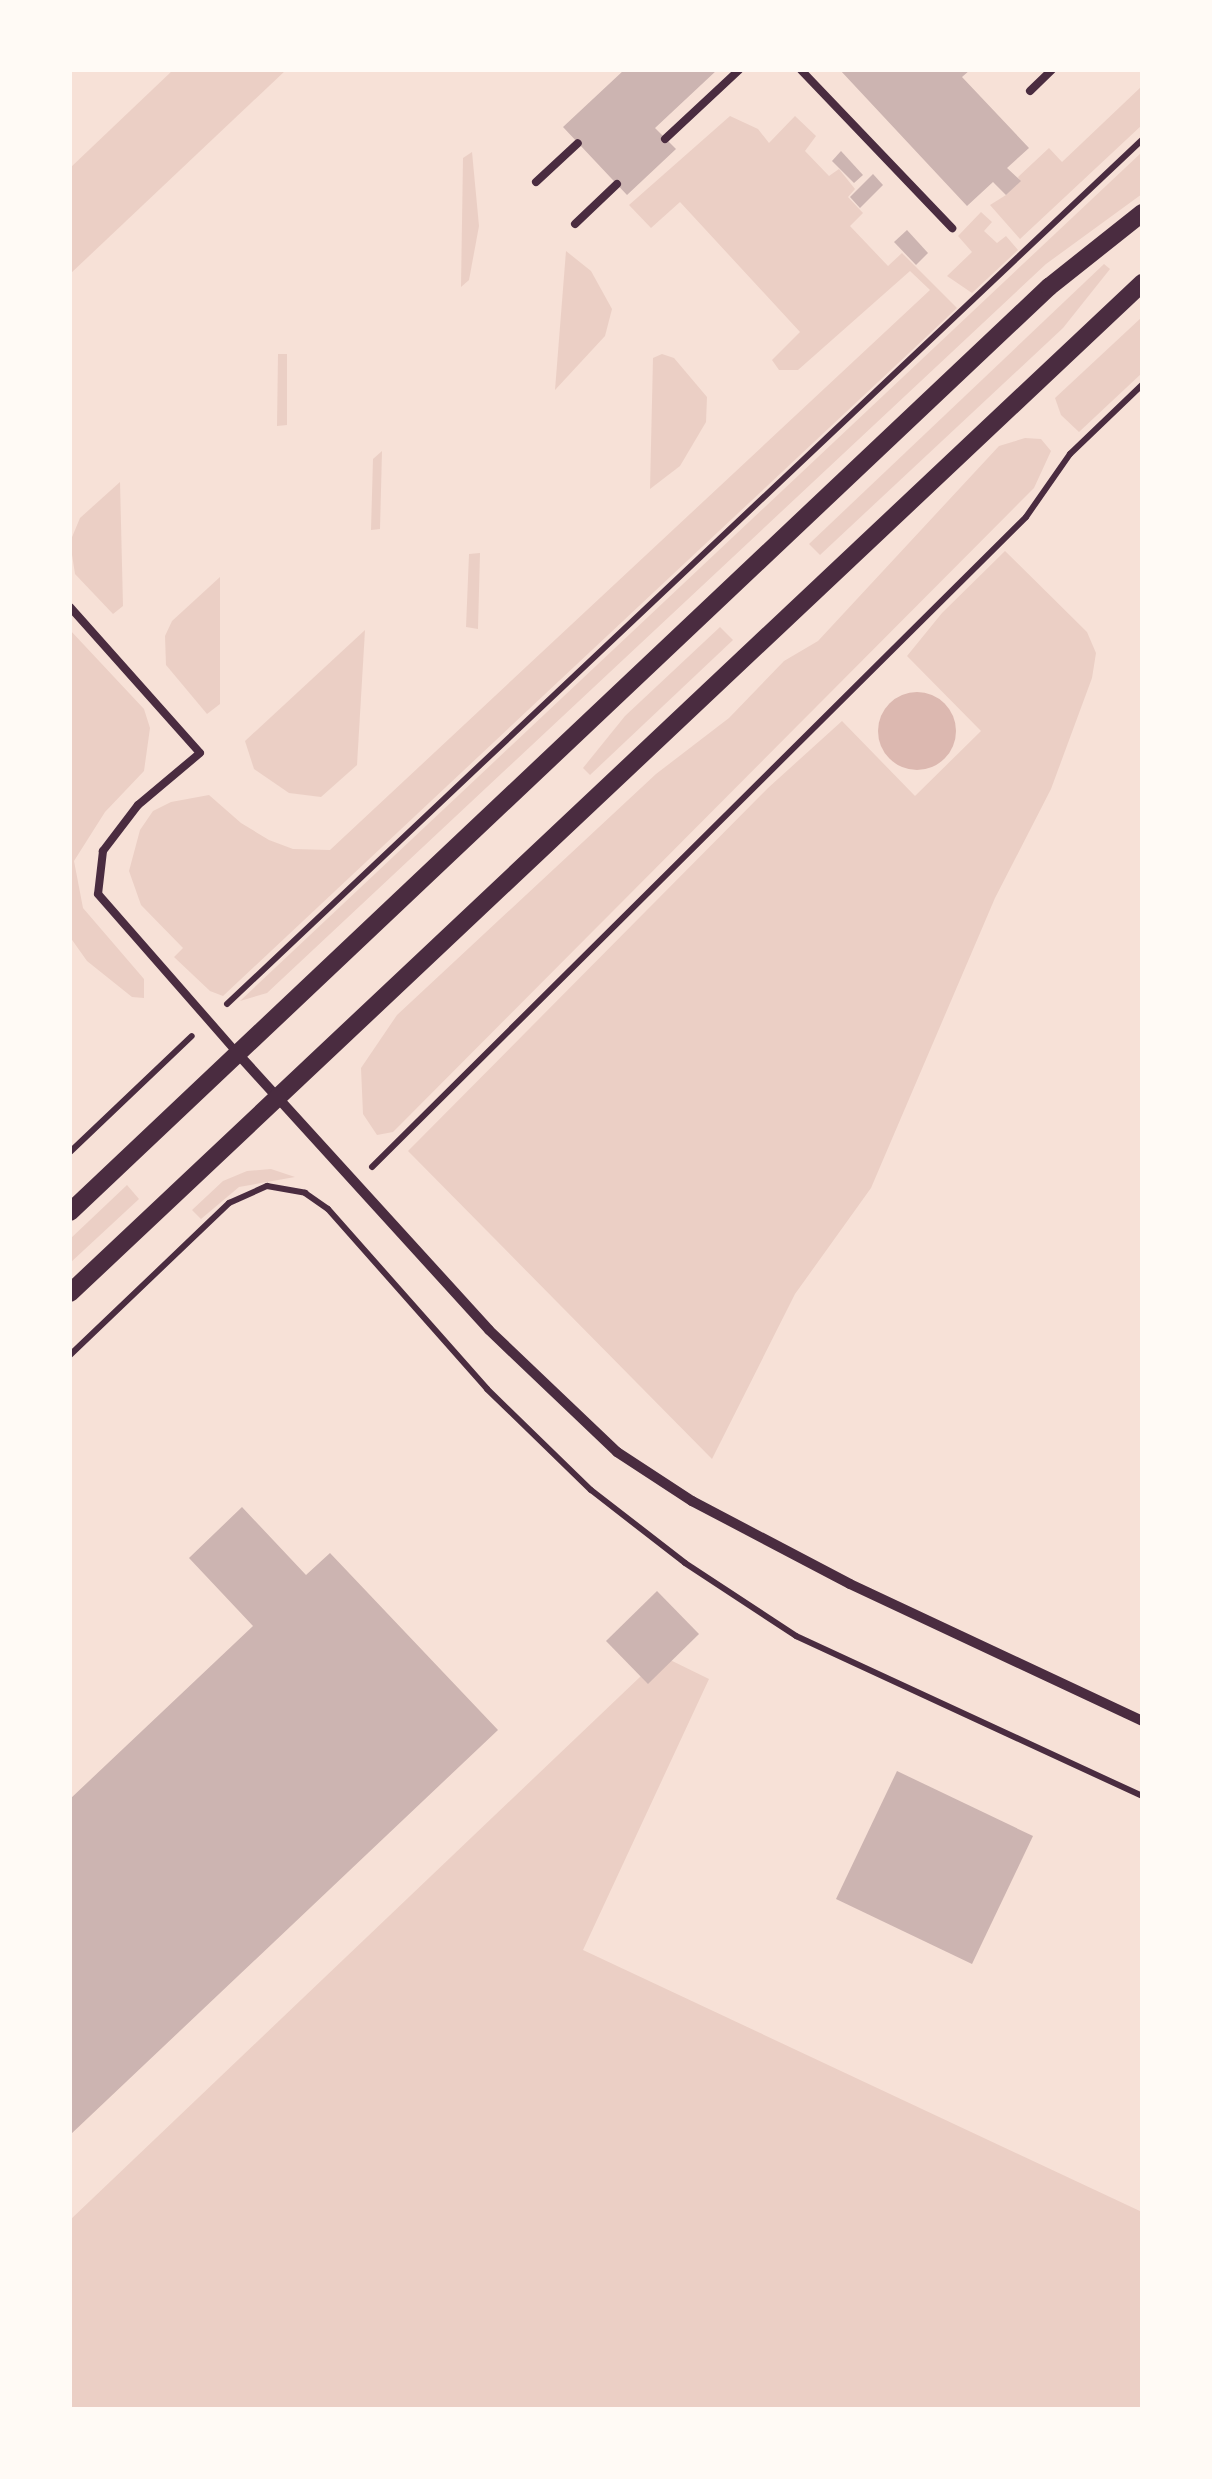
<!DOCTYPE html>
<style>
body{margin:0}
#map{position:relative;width:1212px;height:2479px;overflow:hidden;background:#f7e1d7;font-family:"Space Grotesk",sans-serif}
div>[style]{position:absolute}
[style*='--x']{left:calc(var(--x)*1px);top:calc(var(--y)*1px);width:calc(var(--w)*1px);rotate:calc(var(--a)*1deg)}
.green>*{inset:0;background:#ebcfc5}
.water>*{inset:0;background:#dcb8b0}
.round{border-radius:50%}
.building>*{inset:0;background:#ccb4b1}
.path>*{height:6px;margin:-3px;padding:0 3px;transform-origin:3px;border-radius:3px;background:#4a2c40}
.service>*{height:8px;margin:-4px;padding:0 4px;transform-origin:4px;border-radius:4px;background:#4a2c40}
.minor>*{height:10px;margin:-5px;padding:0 5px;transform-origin:5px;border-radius:5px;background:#4a2c40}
.tertiary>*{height:18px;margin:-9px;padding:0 9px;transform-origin:9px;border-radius:9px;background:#4a2c40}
span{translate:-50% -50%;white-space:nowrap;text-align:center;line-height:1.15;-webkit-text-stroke:8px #fffaf5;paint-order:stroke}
.frame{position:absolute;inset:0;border:72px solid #fffaf5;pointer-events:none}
</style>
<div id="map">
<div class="green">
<i style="clip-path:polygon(173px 70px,286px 70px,70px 274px,70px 168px)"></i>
<i style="clip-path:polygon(1142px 86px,1142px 125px,1020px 239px,990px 205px,1006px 195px,1020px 181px,1018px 177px,1049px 148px,1062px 162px)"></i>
<i style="clip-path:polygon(730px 116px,758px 129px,769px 143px,795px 116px,816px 136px,805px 151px,829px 176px,839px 169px,855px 189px,848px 197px,863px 213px,850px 226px,888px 266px,902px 253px,957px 308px,223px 996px,210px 991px,174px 957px,183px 948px,141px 905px,129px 871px,140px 830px,153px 811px,171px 802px,209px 795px,241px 823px,269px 840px,293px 849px,330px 850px,930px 290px,910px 271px,798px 370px,779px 370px,772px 360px,800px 332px,680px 202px,651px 228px,629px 205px)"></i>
<i style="clip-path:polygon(472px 152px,479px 226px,469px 280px,461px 287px,463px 158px)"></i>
<i style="clip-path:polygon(1142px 152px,1142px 194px,1046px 264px,267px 993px,240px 1001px)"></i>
<i style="clip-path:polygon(981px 212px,992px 222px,984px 231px,997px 243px,1006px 236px,1018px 250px,972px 293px,947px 276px,972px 252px,958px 236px)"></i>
<i style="clip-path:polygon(566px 251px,591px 271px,612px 309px,605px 336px,555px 390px)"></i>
<i style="clip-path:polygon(1104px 264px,1110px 269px,1063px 328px,820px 555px,809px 544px)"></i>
<i style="clip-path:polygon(1142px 317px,1142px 373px,1079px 432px,1061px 415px,1055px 398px)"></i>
<i style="clip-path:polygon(278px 354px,287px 354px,287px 425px,277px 426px)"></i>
<i style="clip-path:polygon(662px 354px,674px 358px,707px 397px,706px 422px,680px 466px,650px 489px,653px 358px)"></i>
<i style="clip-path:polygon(1025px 438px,1041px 439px,1051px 451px,1034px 488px,393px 1132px,377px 1135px,363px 1114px,361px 1068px,397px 1015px,656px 774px,729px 718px,784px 661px,818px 641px,999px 446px)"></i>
<i style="clip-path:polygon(382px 451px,380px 529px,371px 530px,373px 459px)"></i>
<i style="clip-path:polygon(120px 482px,123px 606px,113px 614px,75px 574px,70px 542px,80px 518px)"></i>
<i style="clip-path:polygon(1005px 551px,1087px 632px,1096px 653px,1092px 678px,1051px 789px,995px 898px,871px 1188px,795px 1294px,712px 1459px,408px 1151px,768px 788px,842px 721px,915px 796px,981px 731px,907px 656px,942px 613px)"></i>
<i style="clip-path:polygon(480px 553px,478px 628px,478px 629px,466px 627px,469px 554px)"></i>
<i style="clip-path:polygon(220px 577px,220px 704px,207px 714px,166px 665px,165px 636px,172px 621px)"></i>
<i style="clip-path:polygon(720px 627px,733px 640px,590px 775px,583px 768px,625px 716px)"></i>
<i style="clip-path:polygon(70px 630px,144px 709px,150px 728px,144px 771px,105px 812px,74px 861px,83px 908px,144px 979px,144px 998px,132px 997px,87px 961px,70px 937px)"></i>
<i style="clip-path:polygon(365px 630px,357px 765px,321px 797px,289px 793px,254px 769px,245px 741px)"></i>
<i style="clip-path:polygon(271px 1169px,295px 1177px,239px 1187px,201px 1219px,192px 1210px,223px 1181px,247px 1171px)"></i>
<i style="clip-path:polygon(127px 1185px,139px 1199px,70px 1263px,70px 1239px)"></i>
<i style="clip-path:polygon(662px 1656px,709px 1679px,583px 1950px,1142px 2212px,1142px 2409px,70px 2409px,70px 2220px)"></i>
</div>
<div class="water">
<i class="round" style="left:878px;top:692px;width:78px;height:78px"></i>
</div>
<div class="building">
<i style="clip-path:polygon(624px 70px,717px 70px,655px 128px,676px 149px,627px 195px,563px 127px)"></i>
<i style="clip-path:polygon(840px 70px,970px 70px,962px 77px,1029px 148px,1007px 168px,1021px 181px,1006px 195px,993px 182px,967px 206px)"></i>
<i style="clip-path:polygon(841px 151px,863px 175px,854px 183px,832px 161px)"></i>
<i style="clip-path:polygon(873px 174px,883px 185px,860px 208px,850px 197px)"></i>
<i style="clip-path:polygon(907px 230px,928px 253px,916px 265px,894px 242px)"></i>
<i style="clip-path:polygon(242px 1507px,306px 1575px,330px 1553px,498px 1730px,70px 2135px,70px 1799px,253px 1626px,189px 1558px)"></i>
<i style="clip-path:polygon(657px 1591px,699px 1634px,648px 1684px,606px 1641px)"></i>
<i style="clip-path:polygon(897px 1771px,1033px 1836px,972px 1964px,836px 1899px)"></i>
</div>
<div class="path">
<i style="--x:227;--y:1004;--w:1258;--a:-43.36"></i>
<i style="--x:70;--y:1152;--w:168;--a:-43.6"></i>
<i style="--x:372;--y:1167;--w:922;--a:-44.82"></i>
<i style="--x:1026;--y:517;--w:77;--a:-55.1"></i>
<i style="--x:1070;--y:454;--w:100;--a:-43.8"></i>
<i style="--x:70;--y:1355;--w:220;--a:-43.7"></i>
<i style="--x:229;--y:1203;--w:42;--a:-24.1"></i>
<i style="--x:267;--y:1186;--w:39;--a:10"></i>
<i style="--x:305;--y:1193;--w:28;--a:35"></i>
<i style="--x:328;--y:1209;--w:240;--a:48.5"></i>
<i style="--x:487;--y:1389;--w:145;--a:44.2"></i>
<i style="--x:591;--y:1490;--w:119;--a:37.8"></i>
<i style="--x:685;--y:1563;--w:133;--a:33.3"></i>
<i style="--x:796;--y:1636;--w:381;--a:24.8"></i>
</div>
<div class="service">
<i style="--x:801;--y:70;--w:219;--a:46.3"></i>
<i style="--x:1030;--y:91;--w:30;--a:-44"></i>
<i style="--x:665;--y:139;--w:101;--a:-43"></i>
<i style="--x:536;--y:182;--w:57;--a:-42.9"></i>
<i style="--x:575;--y:224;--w:58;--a:-43.6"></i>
<i style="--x:70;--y:607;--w:195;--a:48.3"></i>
<i style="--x:200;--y:753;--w:81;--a:140"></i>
<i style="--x:138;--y:805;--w:58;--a:127.3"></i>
<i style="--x:103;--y:851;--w:43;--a:96.6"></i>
<i style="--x:98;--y:894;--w:213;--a:48.8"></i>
</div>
<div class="minor">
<i style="--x:238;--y:1054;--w:373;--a:47.7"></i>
<i style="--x:489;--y:1330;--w:177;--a:43.6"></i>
<i style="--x:617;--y:1452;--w:90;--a:33.2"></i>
<i style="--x:692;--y:1501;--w:178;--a:27.7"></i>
<i style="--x:850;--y:1584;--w:323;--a:25.1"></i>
</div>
<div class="tertiary">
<i style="--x:70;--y:1212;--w:1347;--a:-43.38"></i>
<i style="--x:1049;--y:287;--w:119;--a:-38.5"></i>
<i style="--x:70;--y:1293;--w:1473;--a:-43.29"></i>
</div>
<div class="frame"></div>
</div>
